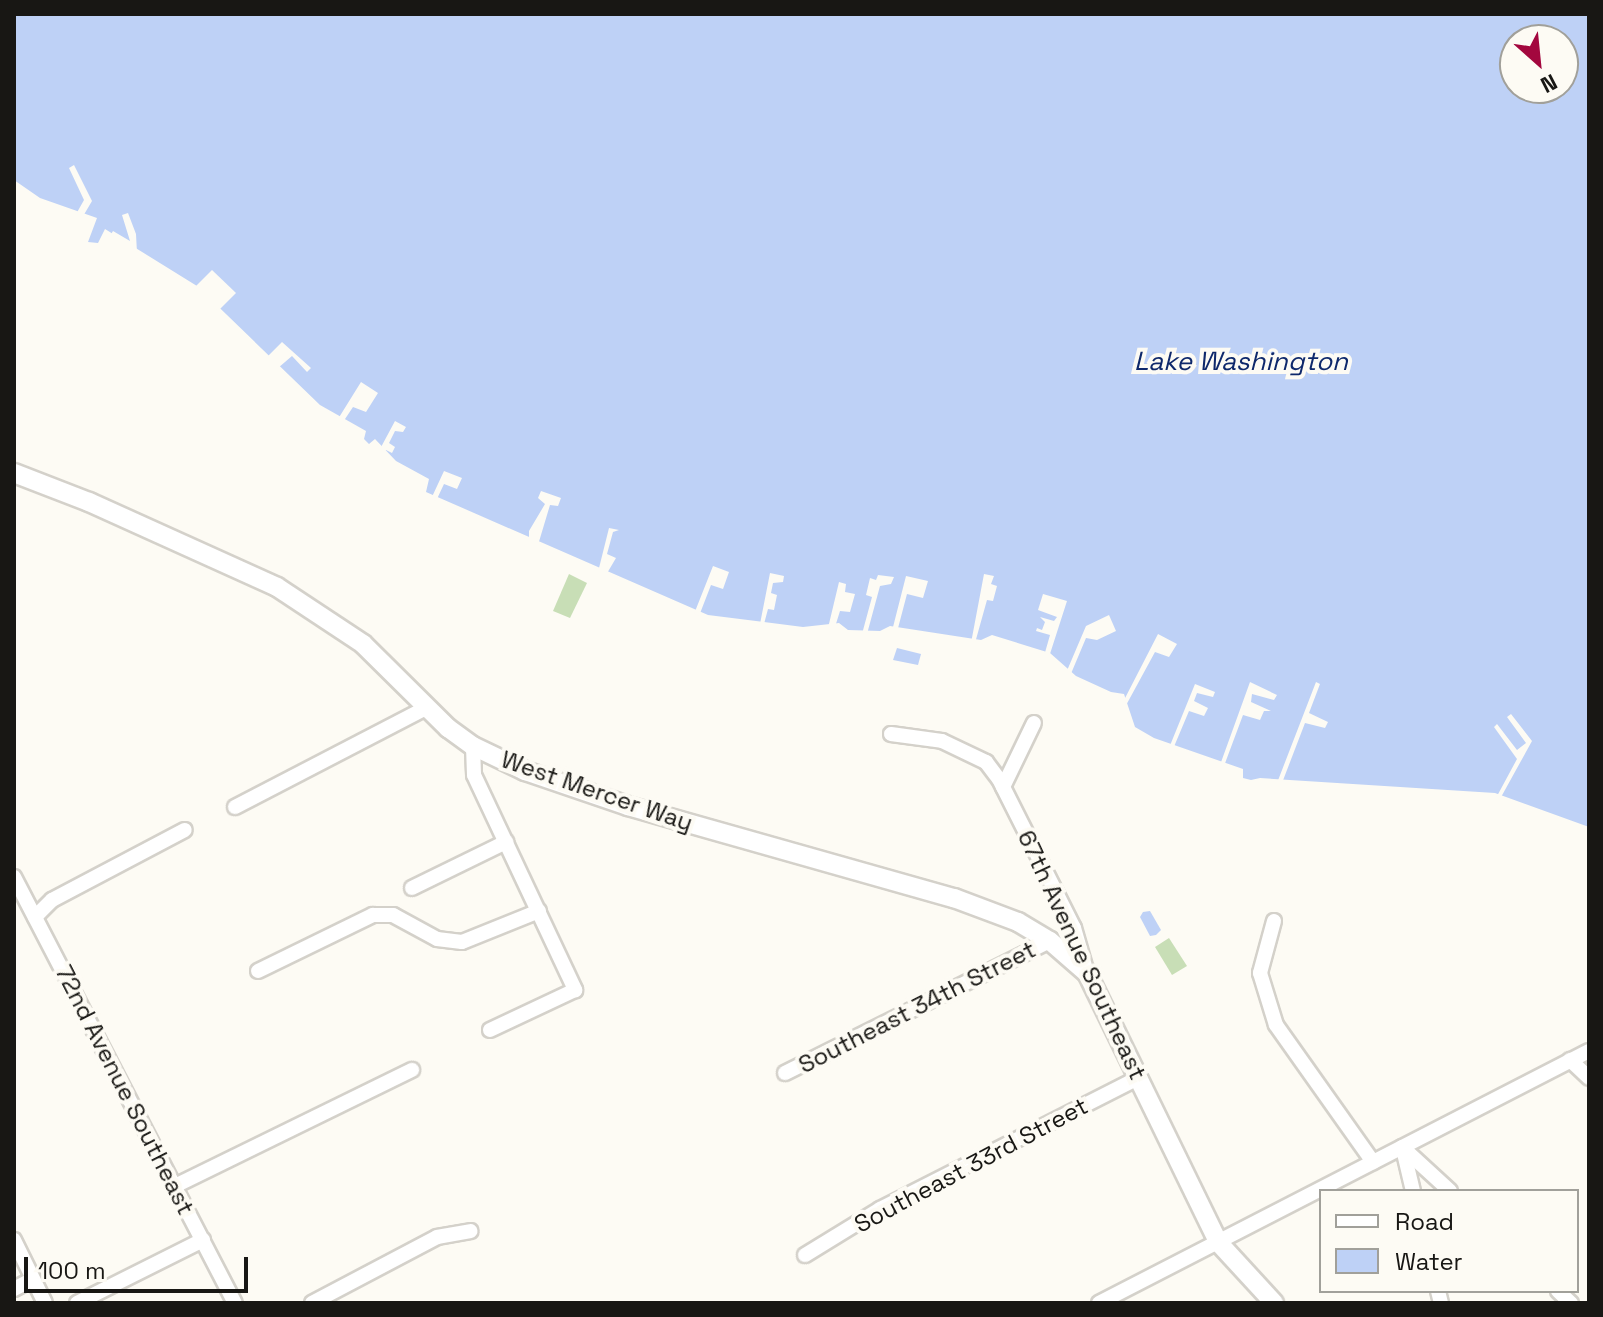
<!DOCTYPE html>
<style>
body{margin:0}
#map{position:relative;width:1603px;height:1317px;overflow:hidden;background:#fdfbf4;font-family:"Space Grotesk",sans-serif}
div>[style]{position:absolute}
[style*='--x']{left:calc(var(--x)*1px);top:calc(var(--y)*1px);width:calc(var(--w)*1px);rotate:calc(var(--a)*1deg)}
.green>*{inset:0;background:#c8deb6}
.water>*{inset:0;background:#bed1f6}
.pier>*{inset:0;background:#fdfbf4}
.roads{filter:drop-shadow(2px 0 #d4d1ca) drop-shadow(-2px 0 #d4d1ca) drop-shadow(0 2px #d4d1ca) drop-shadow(0 -2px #d4d1ca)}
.minor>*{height:14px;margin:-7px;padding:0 7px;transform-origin:7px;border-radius:7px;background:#fff}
.tertiary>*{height:18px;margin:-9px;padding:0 9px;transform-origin:9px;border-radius:9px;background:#fff}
span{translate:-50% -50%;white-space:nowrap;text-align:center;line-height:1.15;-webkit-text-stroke:8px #fdfbf4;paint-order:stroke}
.street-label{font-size:24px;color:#181714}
.water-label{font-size:26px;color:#0e286b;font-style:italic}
.frame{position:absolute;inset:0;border:16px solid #181714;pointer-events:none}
.legend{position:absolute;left:1319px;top:1189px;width:260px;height:104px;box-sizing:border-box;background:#fdfbf4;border:2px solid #a1a09a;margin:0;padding:10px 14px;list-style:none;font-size:24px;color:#181714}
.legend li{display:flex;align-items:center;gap:16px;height:40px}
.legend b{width:40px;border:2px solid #a1a09a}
.north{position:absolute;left:1499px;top:24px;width:80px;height:80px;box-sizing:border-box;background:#fdfbf4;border:2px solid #a1a09a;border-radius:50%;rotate:153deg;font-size:22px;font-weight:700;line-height:32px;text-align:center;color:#181714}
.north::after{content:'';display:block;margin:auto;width:28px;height:36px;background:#a3073e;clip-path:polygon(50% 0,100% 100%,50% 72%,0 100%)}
.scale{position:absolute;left:24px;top:1257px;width:224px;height:36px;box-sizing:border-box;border:4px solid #181714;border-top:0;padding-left:10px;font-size:24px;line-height:28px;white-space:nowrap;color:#181714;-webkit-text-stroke:6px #fdfbf4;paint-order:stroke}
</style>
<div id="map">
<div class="green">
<i style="clip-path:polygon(569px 574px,587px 583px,570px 618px,553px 611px)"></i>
<i style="clip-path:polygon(1169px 938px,1187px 966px,1172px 975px,1155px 947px)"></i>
</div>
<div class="water">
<i style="clip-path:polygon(evenodd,14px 14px,1589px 14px,1589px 827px,1495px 793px,1260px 778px,1251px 780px,1243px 778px,1243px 769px,1154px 738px,1135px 727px,1124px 694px,1111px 692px,1076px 676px,1050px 653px,992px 635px,981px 640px,890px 626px,880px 631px,848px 630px,839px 623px,803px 627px,708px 615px,426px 492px,429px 479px,396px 461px,375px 439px,369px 444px,364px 439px,366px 431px,320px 405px,197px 286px,105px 229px,98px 243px,88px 242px,97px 218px,40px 198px,14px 180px,14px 14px,1515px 40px,1563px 40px,1563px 88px,1515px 88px,1515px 40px)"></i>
<i style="clip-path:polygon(897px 648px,921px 654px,918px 665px,893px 660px)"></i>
<i style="clip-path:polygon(1150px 911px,1161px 930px,1156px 935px,1150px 936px,1140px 917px,1143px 912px)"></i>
</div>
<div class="pier">
<i style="clip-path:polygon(74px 165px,92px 201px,82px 218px,75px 216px,84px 200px,69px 168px)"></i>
<i style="clip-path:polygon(128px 213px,136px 234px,137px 253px,110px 236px,113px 231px,130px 241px,122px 215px)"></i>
<i style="clip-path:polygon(212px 270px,236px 293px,218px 311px,193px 289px)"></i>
<i style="clip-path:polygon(282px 342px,311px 368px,307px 372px,292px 356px,278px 368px,267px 357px)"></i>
<i style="clip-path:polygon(361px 382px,378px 393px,366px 412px,353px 407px,343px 422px,338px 419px)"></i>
<i style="clip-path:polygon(395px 421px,406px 427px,403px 432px,395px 431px,389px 443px,395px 447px,392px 453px,386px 450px,383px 453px,380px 449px)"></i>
<i style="clip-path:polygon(444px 471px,462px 478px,457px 489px,444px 484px,436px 501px,431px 499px)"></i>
<i style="clip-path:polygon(541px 491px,561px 498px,558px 506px,550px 505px,538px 545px,529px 542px,529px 531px,545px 504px,538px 498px)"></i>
<i style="clip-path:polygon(609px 528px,619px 530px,613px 532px,607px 554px,616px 558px,606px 575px,598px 572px)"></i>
<i style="clip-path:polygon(713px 566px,729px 572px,723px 589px,711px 585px,699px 616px,694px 614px)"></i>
<i style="clip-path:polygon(770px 573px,784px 576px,783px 582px,773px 583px,771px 593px,777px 595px,774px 610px,768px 609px,764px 624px,760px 624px)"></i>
<i style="clip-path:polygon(984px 574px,994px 576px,991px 584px,997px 586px,993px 601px,987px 600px,975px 643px,971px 643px)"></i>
<i style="clip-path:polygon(878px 575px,894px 577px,891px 584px,880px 586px,867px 634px,862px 634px,872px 597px,866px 595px,870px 578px,876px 580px)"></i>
<i style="clip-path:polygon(906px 576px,928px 581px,923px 598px,907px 594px,897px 632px,892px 631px)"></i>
<i style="clip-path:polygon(839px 582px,846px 584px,845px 592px,855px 594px,850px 612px,840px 611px,835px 627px,828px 628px)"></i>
<i style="clip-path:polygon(1043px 594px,1067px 601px,1049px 657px,1044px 656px,1050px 635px,1036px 631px,1037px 628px,1042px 630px,1045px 622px,1040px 617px,1054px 621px,1057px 617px,1038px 610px)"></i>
<i style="clip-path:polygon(1109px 615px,1116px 631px,1097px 640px,1086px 638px,1070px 676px,1066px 673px,1086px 626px)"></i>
<i style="clip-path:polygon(1158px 634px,1177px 644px,1169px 657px,1155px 652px,1124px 709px,1122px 704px)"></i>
<i style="clip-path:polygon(1250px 682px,1277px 695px,1274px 700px,1252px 694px,1251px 702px,1271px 711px,1264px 711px,1260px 720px,1243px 715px,1224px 766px,1220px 765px)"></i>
<i style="clip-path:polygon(1316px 682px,1320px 684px,1309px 713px,1328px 722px,1325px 728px,1305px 723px,1282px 783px,1277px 783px)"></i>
<i style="clip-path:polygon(1195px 684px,1215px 692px,1213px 697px,1197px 693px,1194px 701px,1208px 708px,1204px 716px,1189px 711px,1173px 749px,1169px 748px)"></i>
<i style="clip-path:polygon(1511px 714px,1532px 741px,1500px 799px,1496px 798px,1517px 759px,1494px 727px,1497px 724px,1517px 750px,1526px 743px,1507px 717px)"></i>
</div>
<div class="roads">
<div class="minor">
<i style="--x:891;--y:734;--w:51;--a:7.8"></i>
<i style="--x:942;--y:741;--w:49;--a:25.5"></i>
<i style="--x:986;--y:762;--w:21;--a:53"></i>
<i style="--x:999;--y:779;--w:167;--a:63.3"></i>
<i style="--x:1074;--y:928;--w:47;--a:73.9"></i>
<i style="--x:473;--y:746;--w:29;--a:88"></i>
<i style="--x:474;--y:775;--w:238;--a:64.8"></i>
<i style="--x:575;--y:990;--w:94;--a:154.8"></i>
<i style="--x:1003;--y:787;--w:71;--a:-64.2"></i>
<i style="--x:235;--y:807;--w:215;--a:-27.4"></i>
<i style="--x:14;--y:877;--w:480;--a:62.6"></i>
<i style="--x:412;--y:888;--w:105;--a:-26.1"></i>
<i style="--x:35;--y:917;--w:24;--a:-45"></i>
<i style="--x:52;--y:900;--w:150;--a:-27.8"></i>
<i style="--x:1274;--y:921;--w:54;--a:105.1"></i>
<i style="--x:1260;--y:973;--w:54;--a:72.9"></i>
<i style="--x:1276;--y:1025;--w:168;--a:54.7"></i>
<i style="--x:258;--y:971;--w:128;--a:-26"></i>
<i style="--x:373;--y:915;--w:20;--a:0"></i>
<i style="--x:393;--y:915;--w:50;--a:28.6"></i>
<i style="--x:437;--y:939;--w:25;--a:7"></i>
<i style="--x:462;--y:942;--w:83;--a:-21.9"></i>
<i style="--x:1570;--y:1060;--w:26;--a:43"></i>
<i style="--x:785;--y:1073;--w:296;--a:-26.5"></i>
<i style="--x:1402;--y:1147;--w:65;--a:42.5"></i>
<i style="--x:1403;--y:1149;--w:43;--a:76.6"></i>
<i style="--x:175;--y:1186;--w:264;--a:-26.1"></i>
<i style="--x:14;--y:1240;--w:70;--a:63.8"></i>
<i style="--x:805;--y:1255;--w:88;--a:-31.5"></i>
<i style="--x:880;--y:1209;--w:289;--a:-26.9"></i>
<i style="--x:14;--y:1289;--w:21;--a:-28"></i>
<i style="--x:1438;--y:1291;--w:12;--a:76"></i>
<i style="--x:1558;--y:1291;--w:18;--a:43"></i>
<i style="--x:77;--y:1303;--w:141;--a:-26.6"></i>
<i style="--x:312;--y:1303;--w:141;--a:-27.8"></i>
<i style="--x:437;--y:1237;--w:34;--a:-10"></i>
<i style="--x:1099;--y:1303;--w:551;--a:-27.22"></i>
</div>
<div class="tertiary">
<i style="--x:14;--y:473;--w:80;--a:21.1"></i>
<i style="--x:89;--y:502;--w:206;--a:24.3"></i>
<i style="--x:277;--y:587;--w:103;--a:33.5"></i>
<i style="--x:363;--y:644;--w:120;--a:44.7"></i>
<i style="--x:448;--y:728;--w:31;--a:36"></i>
<i style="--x:473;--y:746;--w:58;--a:25.7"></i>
<i style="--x:525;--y:771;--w:109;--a:18.8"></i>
<i style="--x:628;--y:806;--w:339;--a:15.8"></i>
<i style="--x:954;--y:898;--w:68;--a:20.6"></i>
<i style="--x:1018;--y:922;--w:37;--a:31"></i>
<i style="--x:1050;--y:941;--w:49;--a:40.9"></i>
<i style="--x:1087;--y:973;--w:299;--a:64"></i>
<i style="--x:1218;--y:1242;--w:83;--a:47.4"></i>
</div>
</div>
<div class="street-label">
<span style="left:597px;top:791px;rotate:19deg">West Mercer Way</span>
<span style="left:1082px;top:955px;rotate:65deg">67th Avenue Southeast</span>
<span style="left:917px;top:1007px;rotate:-27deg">Southeast 34th Street</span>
<span style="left:125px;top:1090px;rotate:63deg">72nd Avenue Southeast</span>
<span style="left:971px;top:1165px;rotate:-28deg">Southeast 33rd Street</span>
</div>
<div class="water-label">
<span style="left:1241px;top:362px">Lake Washington</span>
</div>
<div class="frame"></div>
<ul class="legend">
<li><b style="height:10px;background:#fff"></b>Road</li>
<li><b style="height:22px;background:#bed1f6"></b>Water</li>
</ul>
<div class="north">N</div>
<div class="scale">100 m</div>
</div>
